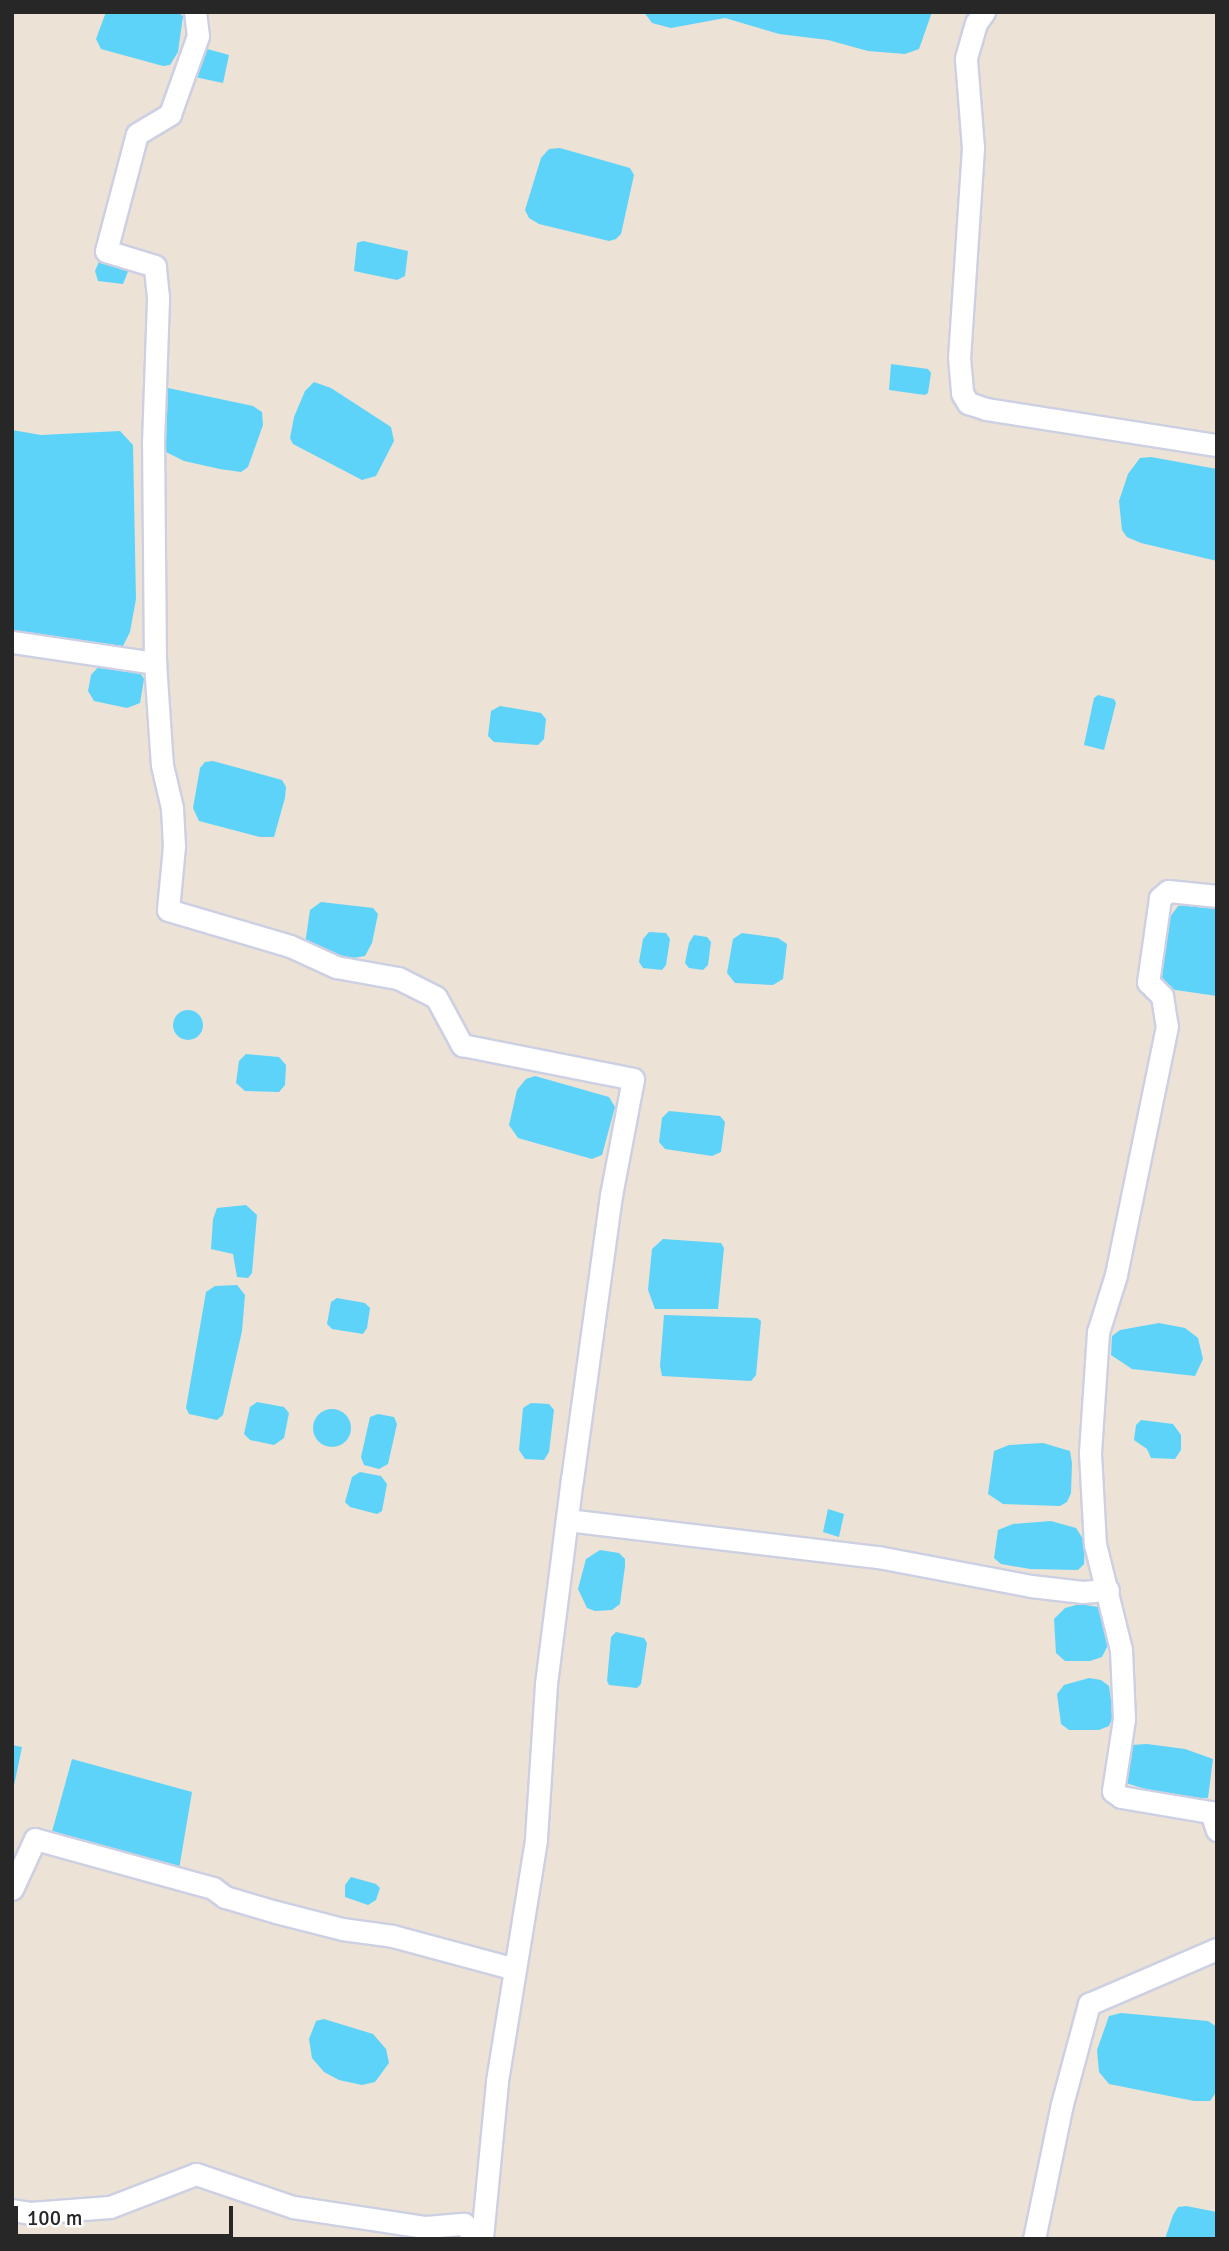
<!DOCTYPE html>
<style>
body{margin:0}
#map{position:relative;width:1229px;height:2251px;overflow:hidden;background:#ece2d6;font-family:Signika,sans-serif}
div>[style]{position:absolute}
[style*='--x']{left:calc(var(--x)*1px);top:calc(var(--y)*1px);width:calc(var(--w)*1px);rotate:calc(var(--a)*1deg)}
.water>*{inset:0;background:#5dd3fa}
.round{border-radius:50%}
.roads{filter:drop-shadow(2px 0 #ccd0e2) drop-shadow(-2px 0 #ccd0e2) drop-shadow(0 2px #ccd0e2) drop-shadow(0 -2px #ccd0e2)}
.minor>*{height:21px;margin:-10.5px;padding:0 10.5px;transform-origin:10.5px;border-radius:10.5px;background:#fff}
span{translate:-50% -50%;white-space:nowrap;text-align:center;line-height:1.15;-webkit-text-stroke:5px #fff;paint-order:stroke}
.frame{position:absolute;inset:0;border:14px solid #272727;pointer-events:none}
.scale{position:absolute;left:14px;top:2206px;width:219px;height:32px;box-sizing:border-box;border:4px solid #272727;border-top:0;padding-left:9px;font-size:21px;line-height:24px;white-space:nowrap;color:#272727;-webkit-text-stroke:5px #fff;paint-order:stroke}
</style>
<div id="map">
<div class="water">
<i style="clip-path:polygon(106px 12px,177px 12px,183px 16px,178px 52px,170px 65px,163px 66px,101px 49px,96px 39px)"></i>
<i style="clip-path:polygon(644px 12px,932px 12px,919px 49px,905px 54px,868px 51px,828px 40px,779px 34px,725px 18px,671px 28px,652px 23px)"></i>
<i style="clip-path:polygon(200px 47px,229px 55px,223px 83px,195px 77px,190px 73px)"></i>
<i style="clip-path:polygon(560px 148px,630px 168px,634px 175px,621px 234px,616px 239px,609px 241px,539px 224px,529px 218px,525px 210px,541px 158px,549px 149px)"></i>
<i style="clip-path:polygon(363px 241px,408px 251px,405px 276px,397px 280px,354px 271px,357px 243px)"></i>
<i style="clip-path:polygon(101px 257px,129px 269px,123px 284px,98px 281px,95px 271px)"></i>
<i style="clip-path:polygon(891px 364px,928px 369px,931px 373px,928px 393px,925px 395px,889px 390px)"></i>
<i style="clip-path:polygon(314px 382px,331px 388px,391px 427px,394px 441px,376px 476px,362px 480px,293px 444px,290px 438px,294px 417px,305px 391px)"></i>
<i style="clip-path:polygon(168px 388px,253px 406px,262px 412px,263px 425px,248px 467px,241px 472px,220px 469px,184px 461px,166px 452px,161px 444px,163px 392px)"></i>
<i style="clip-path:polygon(12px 430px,41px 435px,120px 431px,133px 445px,136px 599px,130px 632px,122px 648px,12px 631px)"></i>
<i style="clip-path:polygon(1151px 457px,1217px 469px,1217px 561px,1141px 543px,1127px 537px,1122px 530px,1119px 501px,1128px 474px,1140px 458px)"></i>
<i style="clip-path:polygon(100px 665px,139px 671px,144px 679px,140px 703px,127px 708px,94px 701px,88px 691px,91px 675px)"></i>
<i style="clip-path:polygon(1098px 695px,1114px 699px,1116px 703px,1104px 750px,1084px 745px,1094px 698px)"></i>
<i style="clip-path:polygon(500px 706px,541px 713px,546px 719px,544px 739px,538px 745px,494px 742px,488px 736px,491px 711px)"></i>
<i style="clip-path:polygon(213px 761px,282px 780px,286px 787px,285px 798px,274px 837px,260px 837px,199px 821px,193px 808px,200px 768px,205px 762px)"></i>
<i style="clip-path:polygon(321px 902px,373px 908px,378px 914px,372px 943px,365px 956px,353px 958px,313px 950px,305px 944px,310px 910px)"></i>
<i style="clip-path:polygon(1192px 905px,1217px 908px,1217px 996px,1169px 989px,1161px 982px,1167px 921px,1178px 906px)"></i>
<i style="clip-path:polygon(649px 932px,666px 933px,670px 939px,666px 965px,662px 970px,643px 968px,639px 962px,643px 939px)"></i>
<i style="clip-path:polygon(742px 933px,778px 938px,787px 944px,783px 979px,773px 985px,735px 983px,727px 973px,733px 939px)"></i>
<i style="clip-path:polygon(694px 935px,707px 937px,711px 942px,708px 965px,703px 970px,689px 968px,685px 963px,689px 943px)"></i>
<i class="round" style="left:173px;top:1010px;width:30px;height:30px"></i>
<i style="clip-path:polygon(246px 1054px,279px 1057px,286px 1065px,285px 1085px,279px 1092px,245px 1091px,236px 1083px,239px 1061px)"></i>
<i style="clip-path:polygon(535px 1076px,609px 1097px,615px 1107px,602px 1155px,592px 1159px,518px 1138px,509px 1125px,517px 1090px,526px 1079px)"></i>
<i style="clip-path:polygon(669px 1111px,720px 1116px,725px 1122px,721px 1152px,712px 1156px,665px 1149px,659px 1142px,662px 1118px)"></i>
<i style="clip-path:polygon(246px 1205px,257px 1215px,252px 1273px,248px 1278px,237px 1277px,233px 1254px,211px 1249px,213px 1219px,217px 1208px)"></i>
<i style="clip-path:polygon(663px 1239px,721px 1243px,724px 1248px,718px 1309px,655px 1309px,648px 1290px,652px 1249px)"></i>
<i style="clip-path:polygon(237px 1285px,245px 1295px,242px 1331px,223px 1415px,217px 1420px,189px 1414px,186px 1408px,206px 1292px,215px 1286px)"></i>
<i style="clip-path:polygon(337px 1298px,365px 1303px,370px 1308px,367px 1328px,363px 1334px,332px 1329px,327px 1324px,331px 1302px)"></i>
<i style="clip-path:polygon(664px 1315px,757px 1318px,761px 1321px,756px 1375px,751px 1381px,662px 1376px,660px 1366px)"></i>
<i style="clip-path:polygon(1159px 1323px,1185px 1328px,1198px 1338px,1203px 1359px,1195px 1376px,1132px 1369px,1111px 1355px,1112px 1336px,1120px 1330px)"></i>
<i style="clip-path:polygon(257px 1402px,284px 1407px,289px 1413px,284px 1438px,274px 1445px,250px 1440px,244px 1434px,250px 1407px)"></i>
<i style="clip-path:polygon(531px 1403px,549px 1404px,554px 1410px,549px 1452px,544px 1460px,525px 1459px,519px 1450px,523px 1408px)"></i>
<i class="round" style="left:313px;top:1409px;width:38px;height:38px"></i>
<i style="clip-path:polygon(378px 1414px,394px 1417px,397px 1424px,388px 1464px,379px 1469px,364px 1465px,361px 1457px,370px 1417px)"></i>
<i style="clip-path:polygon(1141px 1420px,1173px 1424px,1181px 1435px,1181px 1450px,1175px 1459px,1151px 1458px,1147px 1449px,1134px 1440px,1136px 1425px)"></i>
<i style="clip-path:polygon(1043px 1443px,1070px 1451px,1072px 1463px,1071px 1493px,1067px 1502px,1060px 1506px,1003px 1504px,988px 1494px,994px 1451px,1009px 1445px)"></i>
<i style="clip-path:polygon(360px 1472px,381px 1476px,387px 1484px,382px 1511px,377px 1514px,350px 1507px,345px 1502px,352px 1477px)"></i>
<i style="clip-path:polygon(828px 1509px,844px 1514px,839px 1537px,823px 1532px)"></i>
<i style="clip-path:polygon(1051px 1521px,1076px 1528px,1085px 1542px,1084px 1564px,1078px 1570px,1030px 1569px,1001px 1564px,994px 1558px,998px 1530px,1013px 1524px)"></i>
<i style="clip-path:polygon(600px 1550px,619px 1553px,625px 1559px,625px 1566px,620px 1604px,612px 1610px,595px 1611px,587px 1608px,578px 1589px,586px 1559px)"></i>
<i style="clip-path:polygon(1080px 1604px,1098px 1607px,1105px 1617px,1107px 1647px,1102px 1657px,1090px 1661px,1065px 1661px,1056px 1653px,1054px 1619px,1065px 1608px)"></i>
<i style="clip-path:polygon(616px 1632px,644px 1638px,647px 1643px,641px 1684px,637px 1688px,609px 1685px,607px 1681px,611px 1637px)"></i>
<i style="clip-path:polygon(1089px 1678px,1101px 1680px,1109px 1686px,1113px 1716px,1109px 1726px,1099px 1730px,1069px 1730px,1061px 1724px,1057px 1694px,1064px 1685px)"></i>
<i style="clip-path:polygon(1147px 1744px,1185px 1749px,1213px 1759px,1208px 1798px,1173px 1797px,1122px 1782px,1124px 1753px,1132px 1745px)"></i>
<i style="clip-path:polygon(12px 1745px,22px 1747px,12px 1795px)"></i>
<i style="clip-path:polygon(72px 1759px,192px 1792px,178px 1875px,50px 1839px)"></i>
<i style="clip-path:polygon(351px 1877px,376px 1884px,380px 1888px,376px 1900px,368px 1905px,345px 1897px,345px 1885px)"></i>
<i style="clip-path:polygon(1121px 2013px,1208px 2021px,1217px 2027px,1217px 2091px,1210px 2101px,1194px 2101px,1109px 2084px,1099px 2072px,1097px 2050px,1109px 2016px)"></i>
<i style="clip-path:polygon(324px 2019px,373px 2034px,386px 2049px,389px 2063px,375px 2082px,362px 2085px,339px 2080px,324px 2072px,312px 2058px,309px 2039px,316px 2021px)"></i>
<i style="clip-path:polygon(1186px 2206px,1217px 2212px,1217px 2239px,1165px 2239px,1173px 2215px,1178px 2207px)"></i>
</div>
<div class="roads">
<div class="minor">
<i style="--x:984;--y:12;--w:14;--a:126"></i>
<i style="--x:976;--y:23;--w:37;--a:106"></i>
<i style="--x:966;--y:59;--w:89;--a:85.5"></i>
<i style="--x:973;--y:148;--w:209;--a:93.8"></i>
<i style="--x:959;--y:357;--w:36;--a:85"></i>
<i style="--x:962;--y:393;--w:12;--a:59"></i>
<i style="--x:968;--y:403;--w:19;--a:18"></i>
<i style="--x:986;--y:409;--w:234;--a:8.9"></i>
<i style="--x:12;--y:642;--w:145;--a:8.4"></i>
<i style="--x:155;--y:663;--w:220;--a:-90.5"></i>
<i style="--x:153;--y:443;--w:146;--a:-88"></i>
<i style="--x:158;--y:297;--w:31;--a:-96"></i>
<i style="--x:155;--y:266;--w:51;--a:-163"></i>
<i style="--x:106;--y:251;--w:121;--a:-75.2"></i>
<i style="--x:137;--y:134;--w:39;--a:-31"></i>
<i style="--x:170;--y:114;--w:83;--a:-70.3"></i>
<i style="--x:198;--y:36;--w:24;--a:-97"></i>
<i style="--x:155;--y:663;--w:102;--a:86.1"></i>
<i style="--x:162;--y:765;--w:44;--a:76.9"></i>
<i style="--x:172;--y:808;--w:38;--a:87"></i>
<i style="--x:174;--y:846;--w:64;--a:95.4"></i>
<i style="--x:168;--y:910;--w:127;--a:16.4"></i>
<i style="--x:290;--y:946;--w:51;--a:24.5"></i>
<i style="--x:336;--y:967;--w:63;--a:10.1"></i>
<i style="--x:398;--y:978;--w:42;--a:26.6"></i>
<i style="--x:436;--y:997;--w:55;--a:61.6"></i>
<i style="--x:462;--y:1045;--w:174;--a:11.2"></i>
<i style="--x:633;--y:1079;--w:118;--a:100.7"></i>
<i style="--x:611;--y:1195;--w:286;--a:97.8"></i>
<i style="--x:572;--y:1478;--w:208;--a:97.2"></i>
<i style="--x:546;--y:1684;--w:156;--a:93.7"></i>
<i style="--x:536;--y:1840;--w:245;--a:99.2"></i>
<i style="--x:497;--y:2082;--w:158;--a:95.5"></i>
<i style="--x:1217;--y:896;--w:49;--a:-174.2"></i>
<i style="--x:1168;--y:891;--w:11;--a:139"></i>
<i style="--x:1160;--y:898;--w:85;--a:98.1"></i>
<i style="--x:1148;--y:982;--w:20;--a:45"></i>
<i style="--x:1162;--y:996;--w:30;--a:81"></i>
<i style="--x:1167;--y:1026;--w:254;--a:101.6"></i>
<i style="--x:1116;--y:1275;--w:60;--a:107.5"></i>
<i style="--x:1098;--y:1332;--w:121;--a:93.8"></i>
<i style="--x:1090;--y:1453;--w:91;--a:86.9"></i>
<i style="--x:1095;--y:1544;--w:109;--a:76.2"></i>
<i style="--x:1121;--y:1650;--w:69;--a:87.5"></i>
<i style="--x:1124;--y:1719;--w:73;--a:98.7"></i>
<i style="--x:1113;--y:1791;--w:10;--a:37"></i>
<i style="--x:1121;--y:1797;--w:91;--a:9.5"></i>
<i style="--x:1211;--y:1812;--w:19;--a:72"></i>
<i style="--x:567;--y:1520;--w:313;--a:6.8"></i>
<i style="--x:878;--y:1557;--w:156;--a:10.7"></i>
<i style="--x:1031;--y:1586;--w:52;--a:6.6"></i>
<i style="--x:1083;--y:1592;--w:25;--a:-5"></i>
<i style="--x:12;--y:1889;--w:55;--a:-65.3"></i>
<i style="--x:35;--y:1839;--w:185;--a:15.4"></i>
<i style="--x:213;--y:1888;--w:15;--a:37"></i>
<i style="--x:225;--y:1897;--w:53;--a:16.4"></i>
<i style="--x:276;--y:1912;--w:68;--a:14.4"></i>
<i style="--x:342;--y:1929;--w:51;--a:7.8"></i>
<i style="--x:393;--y:1936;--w:126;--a:15.1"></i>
<i style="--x:12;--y:2210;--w:18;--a:9"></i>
<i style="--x:30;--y:2213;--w:80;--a:-4.3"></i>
<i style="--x:110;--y:2207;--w:92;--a:-21"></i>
<i style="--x:196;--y:2174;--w:102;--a:18.8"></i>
<i style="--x:293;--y:2207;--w:134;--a:8.6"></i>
<i style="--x:426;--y:2227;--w:38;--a:-5"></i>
<i style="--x:464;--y:2224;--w:20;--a:49"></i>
<i style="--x:1034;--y:2239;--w:138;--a:-78.3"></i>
<i style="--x:1062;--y:2104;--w:104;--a:-74.9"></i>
<i style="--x:1089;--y:2004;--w:139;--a:-23.3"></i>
</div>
</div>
<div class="frame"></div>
<div class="scale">100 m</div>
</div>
